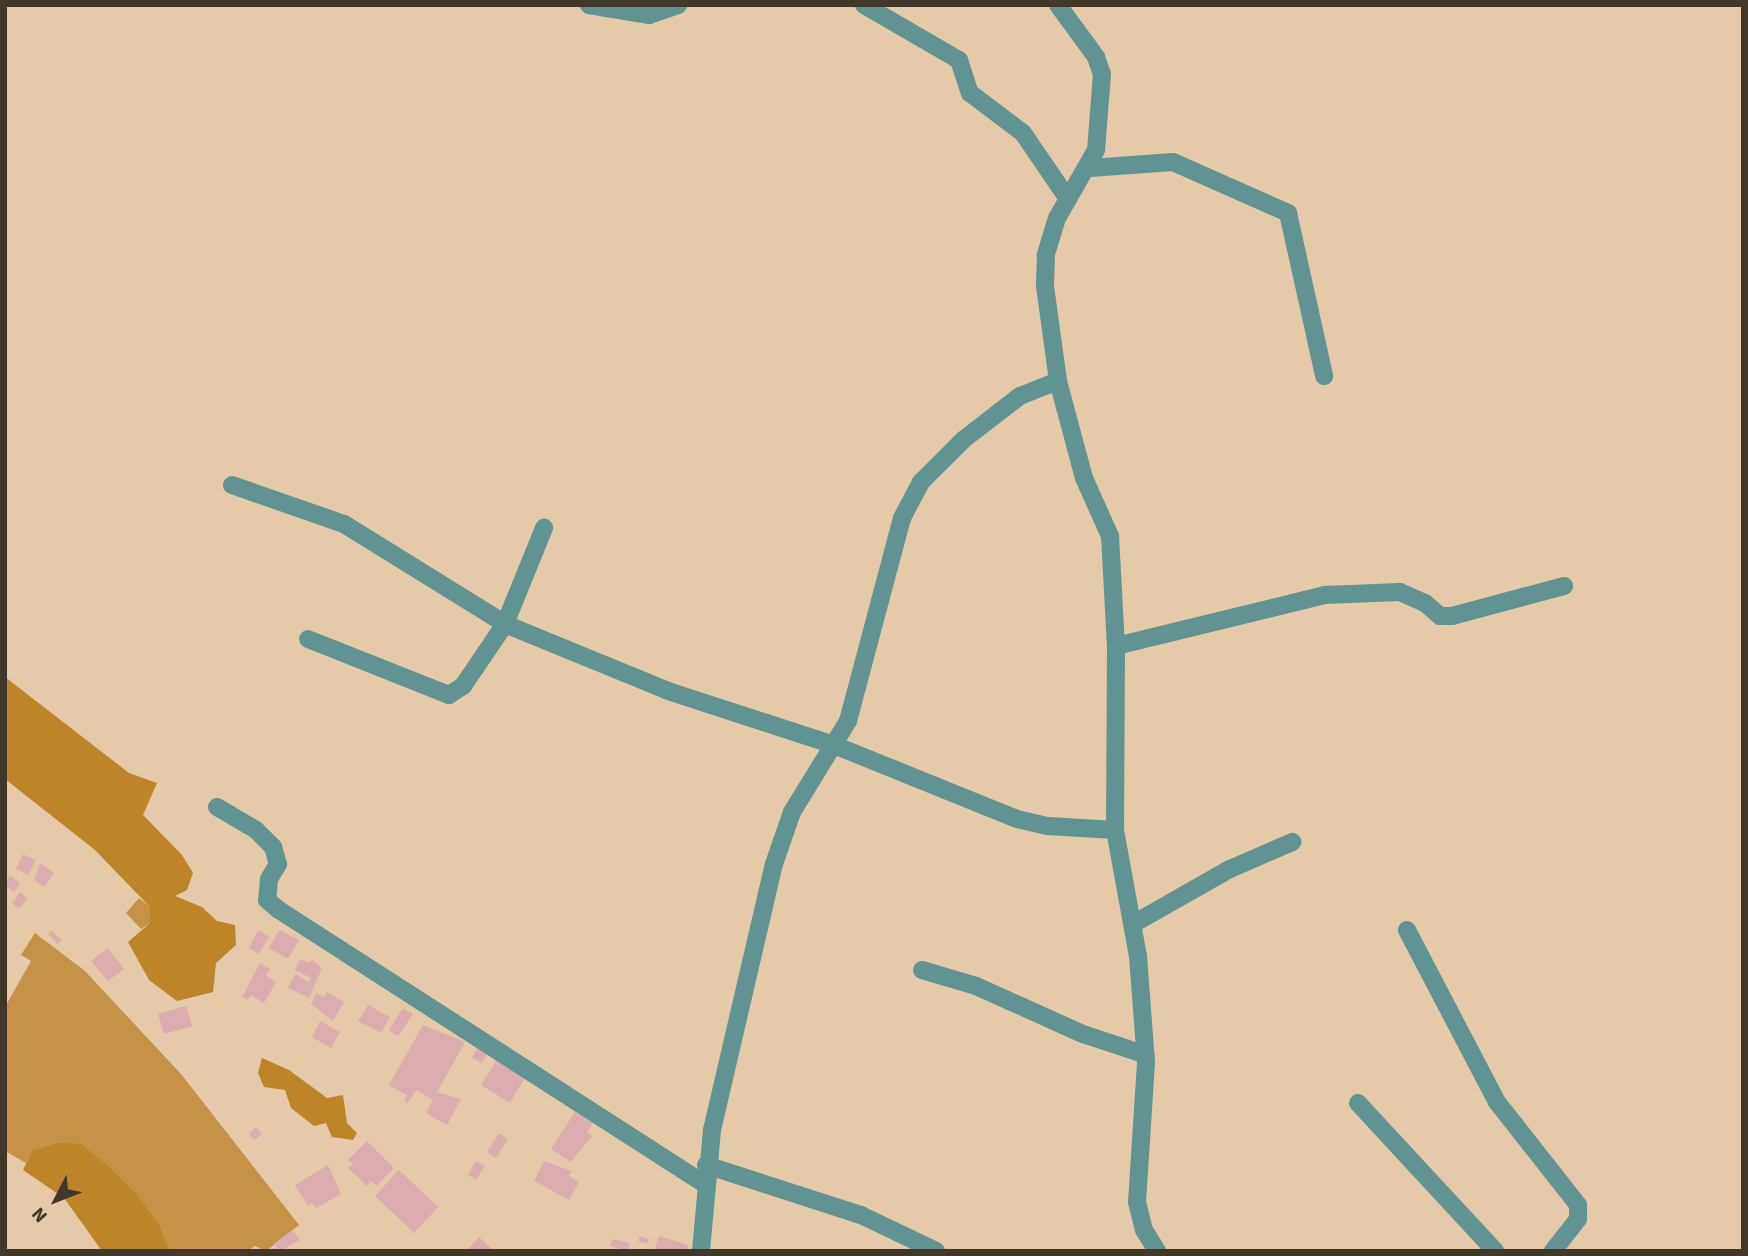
<!DOCTYPE html>
<style>
body{margin:0}
#map{position:relative;width:1748px;height:1256px;overflow:hidden;background:#e4caa8;font-family:"Source Sans 3",sans-serif}
div>[style]{position:absolute}
[style*='--x']{left:calc(var(--x)*1px);top:calc(var(--y)*1px);width:calc(var(--w)*1px);rotate:calc(var(--a)*1deg)}
.green>*{inset:0;background:#c59248}
.forest>*{inset:0;background:#bd842a}
.building>*{inset:0;background:#dcadb0}
.minor>*{height:18px;margin:-9px;padding:0 9px;transform-origin:9px;border-radius:9px;background:#609392}
span{translate:-50% -50%;white-space:nowrap;text-align:center;line-height:1.15;-webkit-text-stroke:6px #e4caa8;paint-order:stroke}
.frame{position:absolute;inset:0;border:7px solid #42382a;pointer-events:none}
.north{position:absolute;left:21px;top:1165px;width:70px;height:70px;-webkit-text-stroke:5px #e4caa8;paint-order:stroke;rotate:228deg;font-size:19px;font-weight:700;line-height:28px;text-align:center;color:#42382a}
.north::after{content:'';display:block;margin:auto;width:24px;height:32px;background:#42382a;clip-path:polygon(50% 0,100% 100%,50% 72%,0 100%)}
</style>
<div id="map">
<div class="green">
<i style="clip-path:polygon(139px 898px,150px 907px,150px 923px,141px 929px,126px 913px)"></i>
<i style="clip-path:polygon(35px 933px,85px 971px,181px 1074px,299px 1225px,266px 1251px,255px 1246px,247px 1251px,170px 1251px,160px 1226px,32px 1151px,26px 1163px,5px 1151px,5px 1007px,31px 961px,21px 955px)"></i>
</div>
<div class="forest">
<i style="clip-path:polygon(5px 677px,129px 773px,157px 783px,143px 815px,182px 855px,193px 873px,187px 890px,175px 896px,202px 907px,217px 921px,235px 925px,236px 945px,216px 963px,213px 992px,177px 1001px,149px 980px,128px 942px,150px 923px,150px 907px,95px 850px,5px 779px)"></i>
<i style="clip-path:polygon(262px 1058px,289px 1070px,327px 1098px,343px 1095px,347px 1123px,357px 1133px,353px 1140px,332px 1137px,326px 1123px,314px 1126px,291px 1108px,285px 1090px,264px 1087px,258px 1073px)"></i>
<i style="clip-path:polygon(57px 1143px,81px 1144px,108px 1166px,136px 1194px,160px 1226px,170px 1251px,102px 1251px,64px 1198px,23px 1170px,32px 1151px)"></i>
</div>
<div class="building">
<i style="clip-path:polygon(23px 854px,36px 860px,28px 875px,16px 869px)"></i>
<i style="clip-path:polygon(40px 863px,54px 873px,44px 887px,34px 880px)"></i>
<i style="clip-path:polygon(10px 875px,20px 884px,14px 892px,5px 885px)"></i>
<i style="clip-path:polygon(20px 892px,28px 898px,19px 909px,12px 903px)"></i>
<i style="clip-path:polygon(51px 930px,62px 940px,58px 944px,48px 934px)"></i>
<i style="clip-path:polygon(258px 930px,269px 936px,259px 954px,249px 948px)"></i>
<i style="clip-path:polygon(279px 930px,299px 940px,288px 959px,269px 948px)"></i>
<i style="clip-path:polygon(108px 948px,124px 969px,108px 981px,91px 961px)"></i>
<i style="clip-path:polygon(300px 959px,309px 963px,311px 959px,322px 968px,309px 998px,288px 988px,295px 974px,309px 982px,311px 978px,295px 970px)"></i>
<i style="clip-path:polygon(260px 963px,270px 969px,266px 976px,276px 982px,264px 1003px,251px 995px,248px 1000px,242px 997px)"></i>
<i style="clip-path:polygon(327px 992px,344px 1002px,333px 1021px,311px 1004px,316px 993px,324px 997px)"></i>
<i style="clip-path:polygon(368px 1005px,390px 1017px,381px 1033px,358px 1021px)"></i>
<i style="clip-path:polygon(186px 1006px,192px 1026px,164px 1034px,158px 1014px)"></i>
<i style="clip-path:polygon(403px 1008px,413px 1014px,398px 1036px,389px 1030px)"></i>
<i style="clip-path:polygon(320px 1021px,340px 1032px,331px 1048px,312px 1037px)"></i>
<i style="clip-path:polygon(423px 1025px,465px 1042px,437px 1092px,461px 1099px,447px 1125px,426px 1113px,433px 1100px,416px 1090px,408px 1103px,404px 1101px,407px 1095px,389px 1085px)"></i>
<i style="clip-path:polygon(477px 1049px,487px 1054px,482px 1063px,472px 1058px)"></i>
<i style="clip-path:polygon(497px 1059px,526px 1076px,510px 1103px,481px 1085px)"></i>
<i style="clip-path:polygon(575px 1112px,593px 1123px,587px 1132px,592px 1136px,571px 1162px,551px 1149px)"></i>
<i style="clip-path:polygon(256px 1127px,262px 1134px,254px 1140px,249px 1134px)"></i>
<i style="clip-path:polygon(499px 1133px,508px 1139px,496px 1158px,487px 1152px)"></i>
<i style="clip-path:polygon(367px 1141px,394px 1168px,376px 1186px,371px 1181px,367px 1186px,348px 1168px,353px 1164px,348px 1160px)"></i>
<i style="clip-path:polygon(476px 1161px,485px 1166px,476px 1180px,468px 1175px)"></i>
<i style="clip-path:polygon(544px 1161px,572px 1171px,569px 1176px,579px 1182px,569px 1200px,534px 1181px)"></i>
<i style="clip-path:polygon(328px 1165px,341px 1194px,316px 1208px,312px 1203px,308px 1206px,295px 1185px)"></i>
<i style="clip-path:polygon(399px 1170px,438px 1207px,414px 1233px,375px 1196px)"></i>
<i style="clip-path:polygon(292px 1230px,300px 1240px,280px 1251px,274px 1244px)"></i>
<i style="clip-path:polygon(640px 1236px,649px 1239px,647px 1244px,638px 1241px)"></i>
<i style="clip-path:polygon(659px 1236px,688px 1245px,686px 1251px,654px 1251px)"></i>
<i style="clip-path:polygon(479px 1237px,492px 1249px,490px 1251px,468px 1249px)"></i>
<i style="clip-path:polygon(612px 1239px,630px 1243px,628px 1251px,610px 1246px)"></i>
</div>
<div class="minor">
<i style="--x:589;--y:5;--w:61;--a:9.5"></i>
<i style="--x:649;--y:15;--w:31;--a:-19"></i>
<i style="--x:864;--y:5;--w:110;--a:30.1"></i>
<i style="--x:959;--y:60;--w:35;--a:72"></i>
<i style="--x:970;--y:93;--w:66;--a:37"></i>
<i style="--x:1023;--y:133;--w:80;--a:55.7"></i>
<i style="--x:1058;--y:5;--w:64;--a:53.8"></i>
<i style="--x:1096;--y:57;--w:18;--a:71"></i>
<i style="--x:1102;--y:74;--w:76;--a:94.5"></i>
<i style="--x:1096;--y:150;--w:78;--a:119.8"></i>
<i style="--x:1057;--y:218;--w:39;--a:107"></i>
<i style="--x:1046;--y:255;--w:31;--a:92"></i>
<i style="--x:1045;--y:286;--w:96;--a:82.2"></i>
<i style="--x:1058;--y:381;--w:100;--a:75"></i>
<i style="--x:1084;--y:478;--w:64;--a:65.9"></i>
<i style="--x:1110;--y:536;--w:110;--a:86.9"></i>
<i style="--x:1116;--y:646;--w:184;--a:90.3"></i>
<i style="--x:1115;--y:830;--w:128;--a:79.7"></i>
<i style="--x:1138;--y:956;--w:107;--a:85.7"></i>
<i style="--x:1146;--y:1063;--w:139;--a:93.7"></i>
<i style="--x:1137;--y:1202;--w:29;--a:76"></i>
<i style="--x:1144;--y:1230;--w:25;--a:58"></i>
<i style="--x:1090;--y:168;--w:83;--a:-4.1"></i>
<i style="--x:1173;--y:162;--w:126;--a:23.9"></i>
<i style="--x:1288;--y:213;--w:167;--a:77.5"></i>
<i style="--x:232;--y:485;--w:119;--a:19.2"></i>
<i style="--x:344;--y:524;--w:190;--a:31.8"></i>
<i style="--x:505;--y:624;--w:104;--a:-67.9"></i>
<i style="--x:308;--y:639;--w:152;--a:21.7"></i>
<i style="--x:449;--y:695;--w:17;--a:-33"></i>
<i style="--x:463;--y:686;--w:75;--a:-55.9"></i>
<i style="--x:505;--y:624;--w:176;--a:22.3"></i>
<i style="--x:668;--y:691;--w:175;--a:18"></i>
<i style="--x:834;--y:745;--w:197;--a:22"></i>
<i style="--x:1017;--y:819;--w:32;--a:13"></i>
<i style="--x:1048;--y:826;--w:67;--a:3.4"></i>
<i style="--x:1116;--y:646;--w:215;--a:-13.7"></i>
<i style="--x:1325;--y:595;--w:75;--a:-2.3"></i>
<i style="--x:1400;--y:592;--w:27;--a:24"></i>
<i style="--x:1425;--y:603;--w:20;--a:41"></i>
<i style="--x:1440;--y:616;--w:12;--a:0"></i>
<i style="--x:1452;--y:616;--w:116;--a:-15"></i>
<i style="--x:217;--y:807;--w:45;--a:30.5"></i>
<i style="--x:256;--y:830;--w:24;--a:45"></i>
<i style="--x:273;--y:847;--w:18;--a:74"></i>
<i style="--x:278;--y:864;--w:17;--a:121"></i>
<i style="--x:269;--y:879;--w:21;--a:95"></i>
<i style="--x:267;--y:900;--w:16;--a:40"></i>
<i style="--x:279;--y:910;--w:508;--a:32.78"></i>
<i style="--x:1133;--y:924;--w:112;--a:-29.6"></i>
<i style="--x:1230;--y:869;--w:68;--a:-23.5"></i>
<i style="--x:1407;--y:930;--w:194;--a:62.4"></i>
<i style="--x:1497;--y:1102;--w:131;--a:51.8"></i>
<i style="--x:1578;--y:1205;--w:14;--a:90"></i>
<i style="--x:1578;--y:1219;--w:41;--a:128"></i>
<i style="--x:922;--y:970;--w:56;--a:16.5"></i>
<i style="--x:976;--y:986;--w:117;--a:24.2"></i>
<i style="--x:1083;--y:1034;--w:66;--a:18.4"></i>
<i style="--x:1358;--y:1103;--w:202;--a:47.2"></i>
<i style="--x:706;--y:1165;--w:163;--a:17.9"></i>
<i style="--x:861;--y:1215;--w:83;--a:25.6"></i>
<i style="--x:701;--y:1251;--w:121;--a:-84.8"></i>
<i style="--x:712;--y:1130;--w:273;--a:-76.9"></i>
<i style="--x:774;--y:864;--w:55;--a:-70.9"></i>
<i style="--x:792;--y:812;--w:107;--a:-58.4"></i>
<i style="--x:848;--y:721;--w:210;--a:-75.1"></i>
<i style="--x:902;--y:518;--w:41;--a:-62.2"></i>
<i style="--x:921;--y:482;--w:59;--a:-45"></i>
<i style="--x:963;--y:440;--w:72;--a:-37.7"></i>
<i style="--x:1020;--y:396;--w:41;--a:-21.5"></i>
</div>
<div class="frame"></div>
<div class="north">N</div>
</div>
